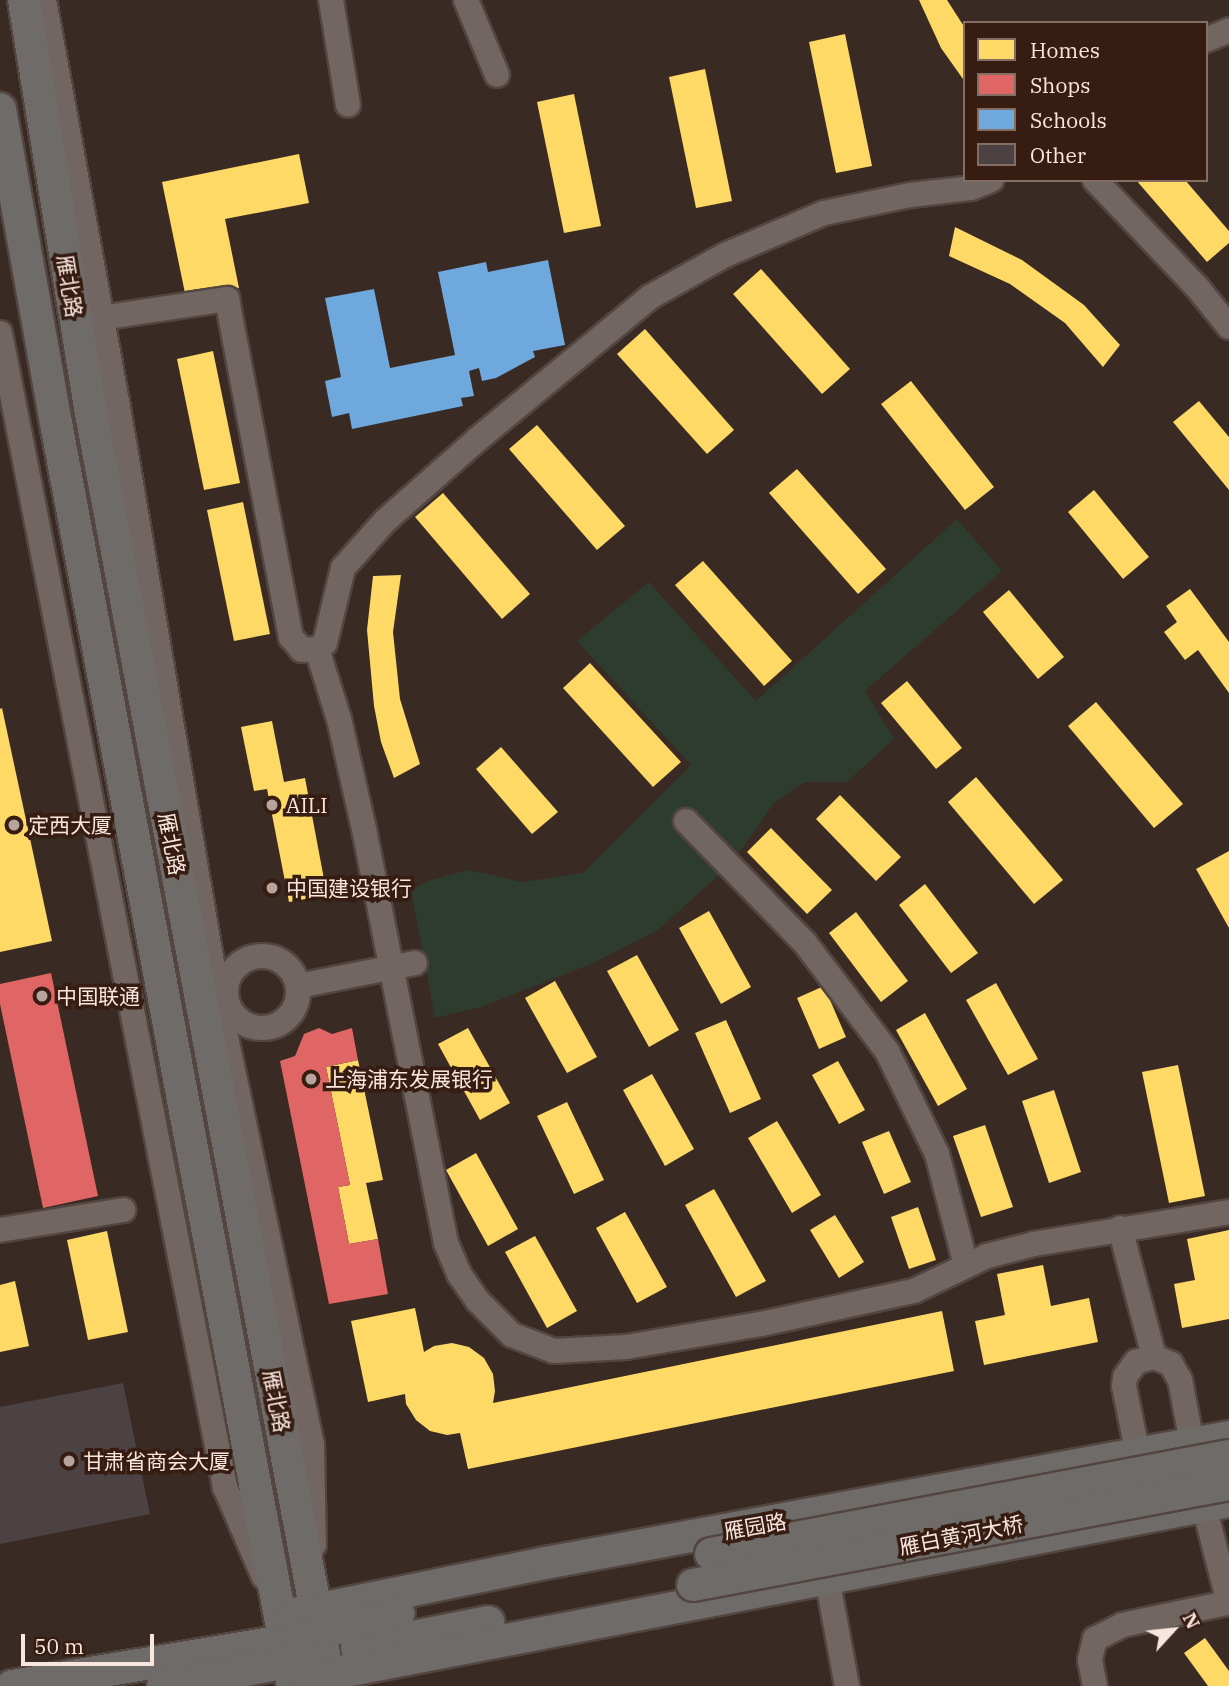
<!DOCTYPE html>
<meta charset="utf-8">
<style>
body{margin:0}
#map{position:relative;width:1229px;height:1686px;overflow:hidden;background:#392a23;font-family:"IBM Plex Serif","Noto Sans SC",serif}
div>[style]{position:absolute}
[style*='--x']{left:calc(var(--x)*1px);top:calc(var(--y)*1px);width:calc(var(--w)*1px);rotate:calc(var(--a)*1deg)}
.green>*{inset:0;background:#2e3c30}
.homes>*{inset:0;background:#ffd966}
.shops>*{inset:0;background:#e06666}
.schools>*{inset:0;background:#6fa8dc}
.building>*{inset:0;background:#4c4243}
.roads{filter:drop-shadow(2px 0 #534540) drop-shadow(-2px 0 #534540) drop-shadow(0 2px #534540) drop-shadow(0 -2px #534540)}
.minor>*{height:24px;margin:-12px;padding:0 12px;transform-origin:12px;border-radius:12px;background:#726662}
.minor>.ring{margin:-12px;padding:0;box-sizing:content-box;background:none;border:24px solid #726662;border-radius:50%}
.major>*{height:32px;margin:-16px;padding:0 16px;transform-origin:16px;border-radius:16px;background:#6e6b69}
.bridges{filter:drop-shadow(2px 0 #534540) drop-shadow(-2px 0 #534540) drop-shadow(0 2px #534540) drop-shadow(0 -2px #534540)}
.major-bridge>*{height:32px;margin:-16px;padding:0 16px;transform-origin:16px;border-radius:16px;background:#6e6b69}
.dots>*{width:19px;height:19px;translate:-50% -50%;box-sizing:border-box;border:4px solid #361c11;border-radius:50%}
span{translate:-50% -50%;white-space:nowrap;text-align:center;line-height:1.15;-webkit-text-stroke:7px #361c11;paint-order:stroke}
.street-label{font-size:21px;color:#f9e6de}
.poi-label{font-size:21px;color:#f9e6de}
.left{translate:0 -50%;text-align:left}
.legend{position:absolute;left:963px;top:21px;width:245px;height:161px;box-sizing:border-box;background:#361c11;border:2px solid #846d63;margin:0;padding:9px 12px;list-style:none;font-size:21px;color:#f9e6de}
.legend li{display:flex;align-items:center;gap:14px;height:35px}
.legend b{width:35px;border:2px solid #846d63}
.north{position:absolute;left:1138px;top:1595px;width:70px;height:70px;-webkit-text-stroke:5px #361c11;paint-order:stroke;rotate:63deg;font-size:19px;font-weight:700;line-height:28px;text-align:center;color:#f9e6de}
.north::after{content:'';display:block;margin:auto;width:24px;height:32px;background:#f9e6de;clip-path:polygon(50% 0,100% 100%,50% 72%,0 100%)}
.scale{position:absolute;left:21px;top:1634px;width:133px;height:32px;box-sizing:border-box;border:4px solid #f9e6de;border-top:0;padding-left:9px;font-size:21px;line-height:24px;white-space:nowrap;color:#f9e6de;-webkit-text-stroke:5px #361c11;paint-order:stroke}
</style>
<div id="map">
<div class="green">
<i style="clip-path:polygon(957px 519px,1002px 571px,865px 691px,894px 739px,847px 782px,805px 782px,774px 803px,731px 864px,658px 930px,591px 964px,484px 1006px,435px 1018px,411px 890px,428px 881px,468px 870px,522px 882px,583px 873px,691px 765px,577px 641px,649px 582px,756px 701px)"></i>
</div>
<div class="homes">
<i style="clip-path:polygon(919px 0,947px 0,965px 28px,963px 79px,941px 48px)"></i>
<i style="clip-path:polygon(845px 34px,872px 166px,836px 173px,809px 42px)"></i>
<i style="clip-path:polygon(705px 69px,732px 201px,696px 208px,669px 77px)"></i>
<i style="clip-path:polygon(574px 94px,601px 226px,564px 233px,537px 102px)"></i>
<i style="clip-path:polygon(299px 154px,309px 203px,225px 219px,239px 288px,186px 298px,162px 182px)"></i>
<i style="clip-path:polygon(1136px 180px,1185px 180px,1229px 231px,1229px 243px,1207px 262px)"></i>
<i style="clip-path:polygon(955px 227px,1022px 260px,1084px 305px,1120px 345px,1103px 367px,1065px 323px,1010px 284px,949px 256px)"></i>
<i style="clip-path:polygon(761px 269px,850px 369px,822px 394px,733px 294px)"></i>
<i style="clip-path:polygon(645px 329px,734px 430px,707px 454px,617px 354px)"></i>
<i style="clip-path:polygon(213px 351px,240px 483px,204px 490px,177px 359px)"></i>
<i style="clip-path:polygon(911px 381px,994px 487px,965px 510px,881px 404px)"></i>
<i style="clip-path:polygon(1199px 401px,1229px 437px,1229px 490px,1173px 422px)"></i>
<i style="clip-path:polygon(537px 425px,625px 526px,597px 550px,509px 449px)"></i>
<i style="clip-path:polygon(797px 469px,886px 569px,858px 594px,769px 493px)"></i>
<i style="clip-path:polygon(1094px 490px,1149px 557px,1123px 579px,1068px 512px)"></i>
<i style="clip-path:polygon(443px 493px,530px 594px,502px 619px,415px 517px)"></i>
<i style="clip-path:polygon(243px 502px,270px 634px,234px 641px,207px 510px)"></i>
<i style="clip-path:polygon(703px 561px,792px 661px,764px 686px,675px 585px)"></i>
<i style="clip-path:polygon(401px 575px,393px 632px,400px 699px,420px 764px,394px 778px,381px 742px,374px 706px,367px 630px,373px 576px)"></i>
<i style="clip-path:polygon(1190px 589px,1229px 642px,1229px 693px,1198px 650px,1185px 660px,1164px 632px,1177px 622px,1166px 606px)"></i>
<i style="clip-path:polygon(1009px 590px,1064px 657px,1038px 679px,983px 612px)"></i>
<i style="clip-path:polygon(590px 663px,681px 762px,653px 787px,563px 688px)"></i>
<i style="clip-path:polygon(907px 681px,962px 748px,936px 769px,881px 703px)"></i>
<i style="clip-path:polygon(1096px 702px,1183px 804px,1154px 828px,1068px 726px)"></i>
<i style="clip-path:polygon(2px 708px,52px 941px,0 952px,0 709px)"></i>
<i style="clip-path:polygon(272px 721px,284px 782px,305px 778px,327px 895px,289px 902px,267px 789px,254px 791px,241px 727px)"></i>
<i style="clip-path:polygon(501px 747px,558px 812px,532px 834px,476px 769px)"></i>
<i style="clip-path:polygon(976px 777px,1063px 880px,1034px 904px,948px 802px)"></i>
<i style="clip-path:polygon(840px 795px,901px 857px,876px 881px,816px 819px)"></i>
<i style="clip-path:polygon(771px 828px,832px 890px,807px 914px,747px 852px)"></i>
<i style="clip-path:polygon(1229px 851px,1229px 928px,1196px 869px)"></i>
<i style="clip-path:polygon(925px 884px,978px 953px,951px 973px,899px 905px)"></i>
<i style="clip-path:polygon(709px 911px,751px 987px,721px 1004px,679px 928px)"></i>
<i style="clip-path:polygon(856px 912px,908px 981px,881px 1002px,829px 933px)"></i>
<i style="clip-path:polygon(637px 955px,679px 1030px,649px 1047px,607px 971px)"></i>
<i style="clip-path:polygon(555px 981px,597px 1057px,567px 1073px,525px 998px)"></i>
<i style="clip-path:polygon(996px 983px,1038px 1059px,1008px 1075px,966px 1000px)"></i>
<i style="clip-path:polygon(824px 986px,846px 1037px,819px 1049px,797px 998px)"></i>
<i style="clip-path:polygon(925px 1013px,967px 1089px,938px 1106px,896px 1030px)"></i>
<i style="clip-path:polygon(726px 1020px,761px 1099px,730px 1113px,695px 1033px)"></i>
<i style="clip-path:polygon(468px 1028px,510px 1103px,480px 1120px,438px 1044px)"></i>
<i style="clip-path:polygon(358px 1060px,383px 1180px,366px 1183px,378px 1239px,349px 1244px,338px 1187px,350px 1185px,326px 1067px)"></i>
<i style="clip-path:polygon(838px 1061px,865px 1110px,839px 1124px,812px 1075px)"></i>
<i style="clip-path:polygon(1178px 1065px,1205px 1196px,1169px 1203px,1142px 1072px)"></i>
<i style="clip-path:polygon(652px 1074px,694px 1149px,665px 1166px,623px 1090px)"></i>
<i style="clip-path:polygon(1054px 1090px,1081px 1172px,1049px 1183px,1022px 1101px)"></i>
<i style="clip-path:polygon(567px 1102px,604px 1180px,574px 1194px,537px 1116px)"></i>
<i style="clip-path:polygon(777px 1121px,821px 1195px,792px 1213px,748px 1138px)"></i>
<i style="clip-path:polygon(985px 1125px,1013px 1207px,981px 1217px,953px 1136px)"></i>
<i style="clip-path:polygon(889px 1131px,911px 1182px,884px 1194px,862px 1142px)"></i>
<i style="clip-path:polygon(476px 1153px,518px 1229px,488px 1246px,446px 1170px)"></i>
<i style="clip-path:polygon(714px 1189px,766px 1281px,736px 1297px,685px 1205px)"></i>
<i style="clip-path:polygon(918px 1207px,936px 1260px,909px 1269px,891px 1217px)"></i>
<i style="clip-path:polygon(625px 1212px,667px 1287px,637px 1303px,596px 1228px)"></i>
<i style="clip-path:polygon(835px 1215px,864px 1262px,839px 1278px,810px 1230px)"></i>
<i style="clip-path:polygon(1229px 1230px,1229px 1319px,1182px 1328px,1174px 1284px,1195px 1280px,1187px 1239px)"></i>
<i style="clip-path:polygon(107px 1231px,128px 1332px,88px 1340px,67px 1240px)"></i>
<i style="clip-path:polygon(535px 1236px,577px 1311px,547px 1328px,505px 1252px)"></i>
<i style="clip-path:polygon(1043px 1265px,1051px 1306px,1089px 1298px,1098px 1342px,984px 1365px,975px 1321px,1005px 1315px,997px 1274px)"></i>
<i style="clip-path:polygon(15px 1281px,29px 1346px,0 1352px,0 1285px)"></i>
<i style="clip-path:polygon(415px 1308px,424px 1352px,434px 1346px,452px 1343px,469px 1347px,484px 1358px,493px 1374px,495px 1391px,493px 1403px,942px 1311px,954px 1371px,468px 1469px,460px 1433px,447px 1435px,430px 1431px,416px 1420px,406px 1404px,405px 1394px,368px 1402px,351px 1321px)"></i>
<i style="clip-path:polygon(1205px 1638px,1229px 1671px,1229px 1686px,1208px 1686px,1184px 1653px)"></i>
</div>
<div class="shops">
<i style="clip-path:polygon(51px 973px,98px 1196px,43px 1208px,0 1004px,0 984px)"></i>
<i style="clip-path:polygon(319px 1028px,332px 1034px,352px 1028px,358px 1060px,326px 1067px,350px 1185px,338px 1187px,349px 1244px,378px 1239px,388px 1294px,329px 1304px,280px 1061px,295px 1056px,304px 1034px)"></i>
</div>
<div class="schools">
<i style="clip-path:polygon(548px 260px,565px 345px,533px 351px,535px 357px,496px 378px,482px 381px,479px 368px,469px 371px,474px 396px,461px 398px,463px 406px,352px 429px,349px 413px,332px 417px,325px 381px,341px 377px,325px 298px,374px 289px,390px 368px,455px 355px,438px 272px,486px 262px,488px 272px)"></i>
</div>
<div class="building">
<i style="clip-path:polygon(123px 1383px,150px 1514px,0 1544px,0 1407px)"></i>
</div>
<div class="roads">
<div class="minor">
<i style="--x:44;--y:0;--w:408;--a:79.7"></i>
<i style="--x:117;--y:401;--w:606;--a:80.41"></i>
<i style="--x:218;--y:999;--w:455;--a:78.1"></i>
<i style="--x:312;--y:1444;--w:101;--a:88.9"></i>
<i style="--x:331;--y:0;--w:106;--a:80.8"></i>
<i style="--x:466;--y:0;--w:81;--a:67.5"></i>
<i style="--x:1206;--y:40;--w:25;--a:-23"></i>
<i style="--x:1095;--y:180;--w:148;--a:46.4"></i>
<i style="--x:1197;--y:287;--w:51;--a:51.3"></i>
<i style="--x:87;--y:320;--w:142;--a:-8.5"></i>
<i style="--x:227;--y:299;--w:344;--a:79.3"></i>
<i style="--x:291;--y:637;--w:17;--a:50"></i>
<i style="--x:302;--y:650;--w:15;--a:-4"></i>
<i style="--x:317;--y:649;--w:10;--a:-37"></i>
<i style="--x:325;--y:643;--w:77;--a:-76.5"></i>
<i style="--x:343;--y:568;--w:63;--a:-48.2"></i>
<i style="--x:385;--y:521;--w:125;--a:-41.4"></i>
<i style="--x:479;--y:438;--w:222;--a:-39.5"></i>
<i style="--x:650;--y:297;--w:86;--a:-29.2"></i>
<i style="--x:725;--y:255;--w:108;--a:-23"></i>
<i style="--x:824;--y:213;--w:88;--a:-11.8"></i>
<i style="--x:910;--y:195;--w:61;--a:-6.5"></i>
<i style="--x:971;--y:188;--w:22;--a:-22"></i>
<i style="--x:0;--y:333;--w:1176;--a:78.97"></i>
<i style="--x:225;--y:1487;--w:98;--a:66.6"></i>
<i style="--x:317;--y:649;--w:73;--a:72.6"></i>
<i style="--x:339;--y:719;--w:113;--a:77.2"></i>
<i style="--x:364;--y:829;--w:422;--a:78.8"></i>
<i style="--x:446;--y:1243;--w:34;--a:67"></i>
<i style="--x:459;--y:1274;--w:33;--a:55"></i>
<i style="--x:478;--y:1301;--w:48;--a:45"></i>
<i style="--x:512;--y:1335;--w:45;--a:20.9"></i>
<i style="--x:554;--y:1351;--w:72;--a:-3.2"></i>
<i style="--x:626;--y:1347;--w:137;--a:-9.7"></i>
<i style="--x:761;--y:1324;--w:157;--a:-12.2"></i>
<i style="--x:914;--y:1291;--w:81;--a:-25.6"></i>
<i style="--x:987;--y:1256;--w:49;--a:-14.3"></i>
<i style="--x:1034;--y:1244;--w:198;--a:-9.3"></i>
<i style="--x:686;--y:821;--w:170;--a:45.7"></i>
<i style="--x:805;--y:943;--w:136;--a:52.8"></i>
<i style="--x:887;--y:1051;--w:114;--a:64.1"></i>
<i style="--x:937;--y:1154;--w:115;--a:75.4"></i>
<i class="ring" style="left:226px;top:956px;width:48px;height:48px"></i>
<i style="--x:298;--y:986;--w:119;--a:-11.1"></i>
<i style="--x:1120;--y:1228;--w:133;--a:75.2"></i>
<i style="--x:0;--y:1230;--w:125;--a:-9.2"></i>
<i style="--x:1138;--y:1455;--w:70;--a:-101.5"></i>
<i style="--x:1124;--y:1386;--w:9;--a:-84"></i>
<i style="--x:1125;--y:1377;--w:19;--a:-54"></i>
<i style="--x:1136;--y:1362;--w:19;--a:-16"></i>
<i style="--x:1154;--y:1357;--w:18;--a:22"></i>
<i style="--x:1171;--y:1364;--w:18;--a:61"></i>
<i style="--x:1180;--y:1380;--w:128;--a:79.2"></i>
<i style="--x:1204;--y:1506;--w:100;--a:75.5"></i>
<i style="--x:827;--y:1578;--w:110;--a:79.5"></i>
<i style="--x:1095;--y:1686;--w:26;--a:-101"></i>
<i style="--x:1090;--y:1660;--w:22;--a:-77"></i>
<i style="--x:1095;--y:1639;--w:30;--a:-27"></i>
<i style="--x:1122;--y:1625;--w:107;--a:-11.8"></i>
</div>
<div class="major">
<i style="--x:24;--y:0;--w:418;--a:80.8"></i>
<i style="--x:91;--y:413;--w:1295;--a:79.37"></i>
<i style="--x:0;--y:109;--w:319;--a:79.9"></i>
<i style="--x:56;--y:423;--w:1285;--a:79.37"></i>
<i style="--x:295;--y:1614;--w:255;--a:-11.5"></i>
<i style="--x:545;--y:1563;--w:696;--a:-10.44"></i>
<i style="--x:357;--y:1648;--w:134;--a:-11.2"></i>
<i style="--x:309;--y:1678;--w:937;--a:-10.89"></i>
<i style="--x:12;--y:1686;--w:277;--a:-9.4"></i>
<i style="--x:285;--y:1641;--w:117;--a:-13.8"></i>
<i style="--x:163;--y:1686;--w:149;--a:-10.9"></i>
</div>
</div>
<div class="bridges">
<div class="major-bridge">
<i style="--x:711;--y:1554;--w:527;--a:-10.71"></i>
<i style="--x:693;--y:1585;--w:545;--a:-10.67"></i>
</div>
</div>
<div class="dots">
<i style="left:272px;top:805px;background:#b6a49d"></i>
<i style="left:14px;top:825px;background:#b6a49d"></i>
<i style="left:272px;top:888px;background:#b6a49d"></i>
<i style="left:42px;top:996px;background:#b6a49d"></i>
<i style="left:311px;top:1079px;background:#b6a49d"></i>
<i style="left:69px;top:1461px;background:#b6a49d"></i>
</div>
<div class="street-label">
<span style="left:70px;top:286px;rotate:81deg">雁北路</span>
<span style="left:172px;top:844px;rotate:79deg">雁北路</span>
<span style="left:277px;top:1401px;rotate:79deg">雁北路</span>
<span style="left:755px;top:1526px;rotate:-10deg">雁园路</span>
<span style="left:961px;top:1535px;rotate:-11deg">雁白黄河大桥</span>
</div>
<div class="poi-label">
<span class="left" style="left:286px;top:805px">AILI</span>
<span class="left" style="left:28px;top:825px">定西大厦</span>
<span class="left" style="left:286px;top:888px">中国建设银行</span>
<span class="left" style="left:56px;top:996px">中国联通</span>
<span class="left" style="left:325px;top:1079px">上海浦东发展银行</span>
<span class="left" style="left:83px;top:1461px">甘肃省商会大厦</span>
</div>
<ul class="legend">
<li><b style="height:19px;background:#ffd966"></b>Homes</li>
<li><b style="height:19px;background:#e06666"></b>Shops</li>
<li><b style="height:19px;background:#6fa8dc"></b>Schools</li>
<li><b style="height:19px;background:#4c4243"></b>Other</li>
</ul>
<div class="north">N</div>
<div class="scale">50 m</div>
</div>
